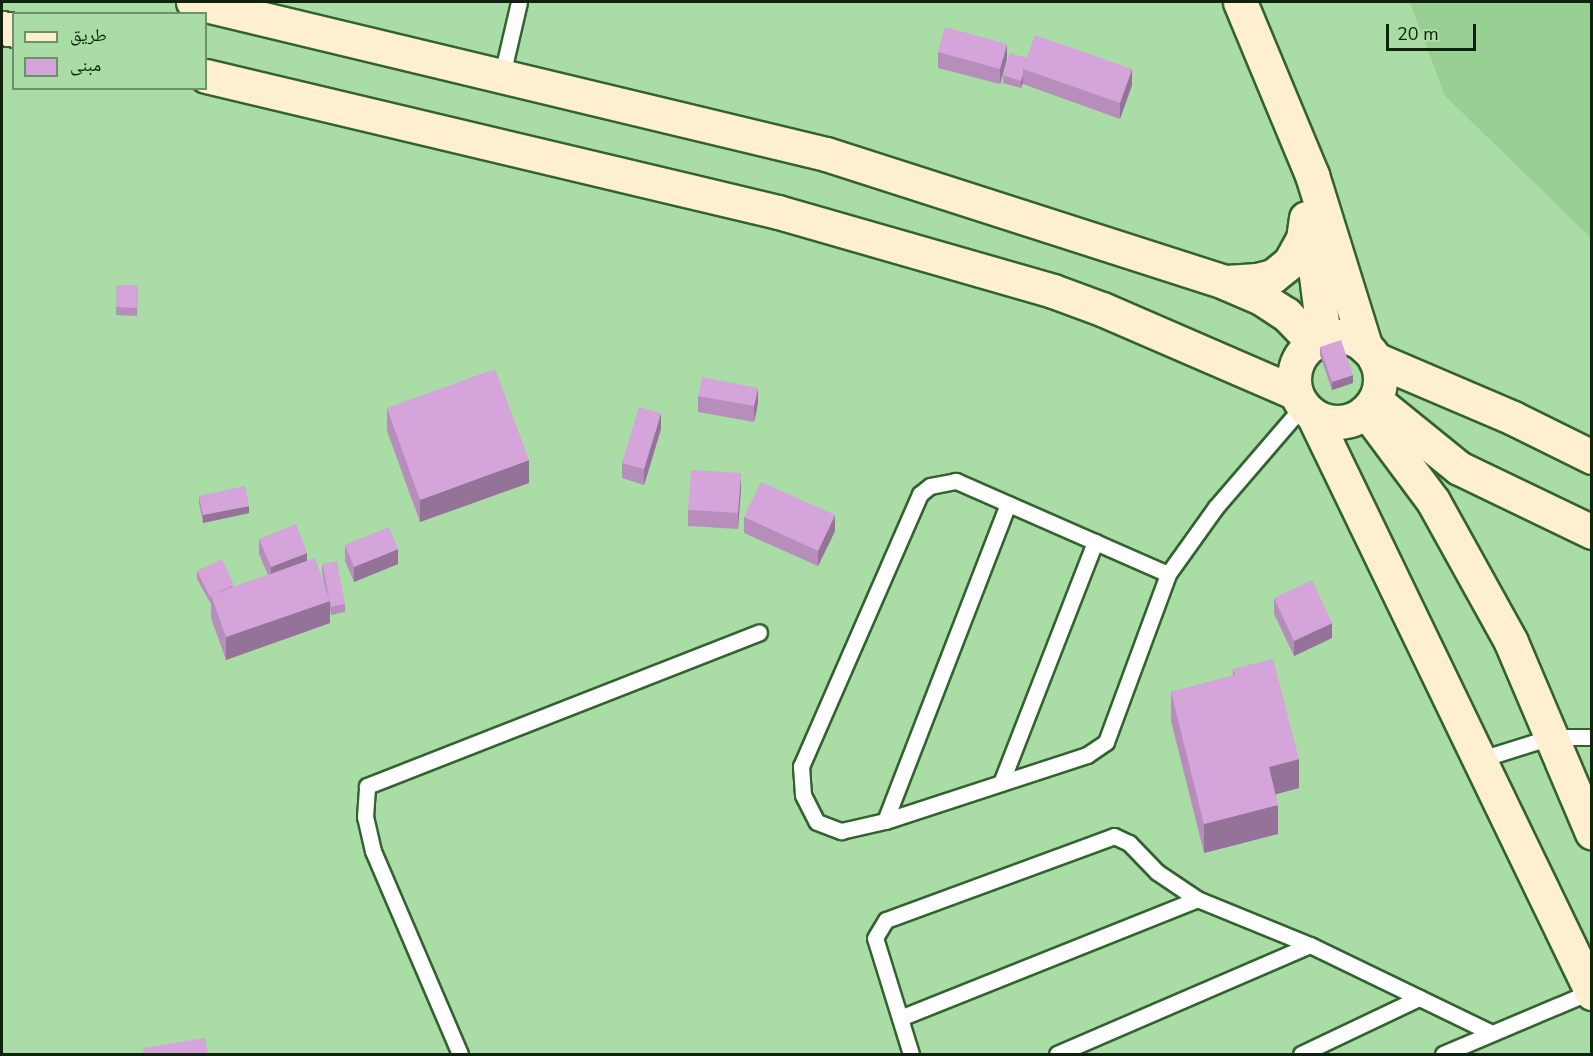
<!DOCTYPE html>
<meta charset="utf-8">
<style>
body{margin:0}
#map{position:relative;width:1593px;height:1056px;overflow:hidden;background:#a9dda5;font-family:"Nunito Sans","Noto Naskh Arabic",sans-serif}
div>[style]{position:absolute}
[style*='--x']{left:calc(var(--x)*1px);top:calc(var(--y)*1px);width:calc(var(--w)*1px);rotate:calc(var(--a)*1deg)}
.built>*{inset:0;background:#98d094}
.roads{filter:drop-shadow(2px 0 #336231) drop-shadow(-2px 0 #336231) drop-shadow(0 2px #336231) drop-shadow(0 -2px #336231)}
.service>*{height:15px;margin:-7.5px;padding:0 7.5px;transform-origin:7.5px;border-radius:7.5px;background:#fff}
.secondary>*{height:33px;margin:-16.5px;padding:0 16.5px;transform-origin:16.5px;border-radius:16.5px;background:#feefd1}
.secondary>.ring{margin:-16.5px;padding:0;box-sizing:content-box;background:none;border:33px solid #feefd1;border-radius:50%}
.wall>*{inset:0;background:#b78dbc}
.shaded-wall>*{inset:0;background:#957399}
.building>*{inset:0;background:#d5a4db}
span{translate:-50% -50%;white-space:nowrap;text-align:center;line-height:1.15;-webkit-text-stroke:4.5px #a9dda5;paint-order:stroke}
.frame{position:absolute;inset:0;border:3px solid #0e220d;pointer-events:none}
.legend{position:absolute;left:12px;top:12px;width:195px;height:78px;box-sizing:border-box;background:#a9dda5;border:2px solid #6b9268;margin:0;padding:8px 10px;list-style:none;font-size:18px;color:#0e220d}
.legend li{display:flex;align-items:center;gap:12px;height:30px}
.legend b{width:30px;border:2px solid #6b9268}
.scale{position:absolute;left:1386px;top:24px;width:90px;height:27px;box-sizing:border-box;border:3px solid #0e220d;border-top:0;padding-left:8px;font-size:18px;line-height:21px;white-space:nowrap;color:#0e220d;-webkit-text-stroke:4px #a9dda5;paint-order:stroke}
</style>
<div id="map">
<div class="built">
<i style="clip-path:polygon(1410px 2px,1591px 2px,1591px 238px,1445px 96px)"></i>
</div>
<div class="roads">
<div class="service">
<i style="--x:502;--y:75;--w:75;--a:-76.9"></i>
<i style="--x:1168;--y:574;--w:232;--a:-156.3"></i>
<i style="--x:956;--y:481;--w:26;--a:169"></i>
<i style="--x:930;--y:486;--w:13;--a:141"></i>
<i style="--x:920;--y:494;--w:297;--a:113.6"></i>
<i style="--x:801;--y:766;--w:29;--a:86"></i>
<i style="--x:803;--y:795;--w:30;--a:63"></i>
<i style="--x:817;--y:822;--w:26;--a:21"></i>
<i style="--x:841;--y:831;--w:45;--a:-12.8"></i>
<i style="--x:885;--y:821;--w:213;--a:-18.1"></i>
<i style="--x:1087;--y:755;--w:23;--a:-34"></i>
<i style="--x:1106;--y:742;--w:179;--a:-69.7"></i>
<i style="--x:1168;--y:574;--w:82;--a:-54.4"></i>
<i style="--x:1216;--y:507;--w:133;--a:-49.3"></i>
<i style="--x:1478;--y:760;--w:77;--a:-17.5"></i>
<i style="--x:1551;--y:737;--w:41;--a:0"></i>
<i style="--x:1001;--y:783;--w:259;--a:-68.7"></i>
<i style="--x:885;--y:821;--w:340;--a:-68.8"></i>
<i style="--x:900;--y:1018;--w:320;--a:-21.8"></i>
<i style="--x:460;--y:1054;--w:221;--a:-113.2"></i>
<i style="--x:373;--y:851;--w:35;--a:-103"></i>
<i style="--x:365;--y:817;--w:31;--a:-86"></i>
<i style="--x:367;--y:786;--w:421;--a:-21.4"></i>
<i style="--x:911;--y:1054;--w:121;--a:-107.2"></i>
<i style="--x:875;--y:938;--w:21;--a:-59"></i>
<i style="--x:886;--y:920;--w:243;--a:-20.2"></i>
<i style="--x:1114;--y:836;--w:17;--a:25"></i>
<i style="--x:1129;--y:843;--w:40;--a:46"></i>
<i style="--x:1157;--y:872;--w:48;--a:34"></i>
<i style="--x:1197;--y:899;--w:122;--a:22.2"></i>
<i style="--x:1310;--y:945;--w:202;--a:25.8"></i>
<i style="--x:1057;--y:1054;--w:275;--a:-23.3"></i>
<i style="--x:1301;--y:1054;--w:131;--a:-25.4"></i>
<i style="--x:1443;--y:1054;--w:162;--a:-22.9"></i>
</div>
<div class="secondary">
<i style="--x:193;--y:2;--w:651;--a:13.5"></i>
<i style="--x:826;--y:154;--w:418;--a:17.8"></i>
<i style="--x:1224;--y:282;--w:40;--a:23.4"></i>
<i style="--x:1261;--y:298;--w:30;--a:33"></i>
<i style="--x:1286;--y:314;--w:40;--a:46"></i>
<i style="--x:1240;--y:2;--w:187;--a:67.4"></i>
<i style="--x:1312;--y:175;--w:181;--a:72.7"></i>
<i style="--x:2;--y:28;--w:12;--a:9"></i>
<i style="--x:206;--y:76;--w:588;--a:13.37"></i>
<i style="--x:778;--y:212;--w:286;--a:16"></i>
<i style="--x:1053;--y:291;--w:52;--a:20.2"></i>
<i style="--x:1102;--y:309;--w:211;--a:23.4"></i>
<i style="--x:1314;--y:216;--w:52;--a:88.9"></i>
<i style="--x:1315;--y:268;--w:71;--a:82.7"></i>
<i style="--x:1226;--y:282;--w:31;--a:-4"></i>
<i style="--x:1257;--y:280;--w:16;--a:-14"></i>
<i style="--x:1273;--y:276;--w:22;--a:-39"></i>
<i style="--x:1290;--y:262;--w:26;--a:-61"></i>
<i style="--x:1303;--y:239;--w:21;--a:-82"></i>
<i class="ring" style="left:1294px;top:336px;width:53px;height:53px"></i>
<i style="--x:1375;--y:359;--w:150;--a:23.1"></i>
<i style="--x:1513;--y:418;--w:88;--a:26.3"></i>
<i style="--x:1375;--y:400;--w:108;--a:39"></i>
<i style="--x:1459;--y:468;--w:148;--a:25.7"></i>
<i style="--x:1366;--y:411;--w:112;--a:53.3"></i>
<i style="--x:1433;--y:501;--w:161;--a:61"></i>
<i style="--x:1511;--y:642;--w:207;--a:67"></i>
<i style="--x:1313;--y:415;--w:642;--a:64.23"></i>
</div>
</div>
<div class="wall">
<i style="clip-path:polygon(938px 52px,1007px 59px,1000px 84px,938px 68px)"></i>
<i style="clip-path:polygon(1027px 58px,1132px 85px,1120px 119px,1023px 84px,1023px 82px,1021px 88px,1003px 83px,1003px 75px)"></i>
<i style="clip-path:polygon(117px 285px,138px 285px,137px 316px,116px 315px)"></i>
<i style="clip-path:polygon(1320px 347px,1353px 383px,1332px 390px,1320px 355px)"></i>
<i style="clip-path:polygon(698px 396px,758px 403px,754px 422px,698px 412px)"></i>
<i style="clip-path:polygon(387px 408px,529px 483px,420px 522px,387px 431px)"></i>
<i style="clip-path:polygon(661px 429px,644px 485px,622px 478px,622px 463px)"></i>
<i style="clip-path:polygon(741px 488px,738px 529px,688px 526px,688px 510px)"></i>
<i style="clip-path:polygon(199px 496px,249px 513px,203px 523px,199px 503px)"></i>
<i style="clip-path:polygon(744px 517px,835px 531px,818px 566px,744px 533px)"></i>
<i style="clip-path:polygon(259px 539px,307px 561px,325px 589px,322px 572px,322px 564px,345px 604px,345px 612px,331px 615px,330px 609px,330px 623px,226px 660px,211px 618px,211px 604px,197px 579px,197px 571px,234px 587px,268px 575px,259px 554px)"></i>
<i style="clip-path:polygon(345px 545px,398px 564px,354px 582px,345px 561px)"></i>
<i style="clip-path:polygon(1274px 598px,1332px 638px,1294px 656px,1274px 614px)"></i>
<i style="clip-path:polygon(1233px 669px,1299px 788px,1276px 794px,1278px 834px,1204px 853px,1171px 721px,1171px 692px,1233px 676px)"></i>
</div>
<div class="shaded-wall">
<i style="clip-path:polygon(1007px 44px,1007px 59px,1000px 84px,1000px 69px)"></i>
<i style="clip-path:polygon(1132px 69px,1132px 85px,1120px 119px,1120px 103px)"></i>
<i style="clip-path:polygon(1023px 74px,1023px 82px,1021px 88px,1021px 81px)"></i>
<i style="clip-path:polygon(1353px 375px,1353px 383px,1332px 390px,1332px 382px)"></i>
<i style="clip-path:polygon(758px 388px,758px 403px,754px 422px,754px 406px)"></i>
<i style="clip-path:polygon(661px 413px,661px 429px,644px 485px,644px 469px)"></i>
<i style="clip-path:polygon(529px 460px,529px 483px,420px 522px,420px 500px)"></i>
<i style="clip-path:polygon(741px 473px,741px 488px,738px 529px,738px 513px)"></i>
<i style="clip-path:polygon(249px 506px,249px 513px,203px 523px,203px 515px)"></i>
<i style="clip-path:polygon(835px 515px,835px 531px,818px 566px,818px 551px)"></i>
<i style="clip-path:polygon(398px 549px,398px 564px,354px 582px,354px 567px)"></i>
<i style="clip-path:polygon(307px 553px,307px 568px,271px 583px,271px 567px)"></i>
<i style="clip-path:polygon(330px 601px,330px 623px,226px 660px,226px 637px)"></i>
<i style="clip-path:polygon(1332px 623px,1332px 638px,1294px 656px,1294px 641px)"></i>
<i style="clip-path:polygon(1299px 759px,1299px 788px,1269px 796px,1269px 767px)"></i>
<i style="clip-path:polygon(1278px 805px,1278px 834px,1204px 853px,1204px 824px)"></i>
</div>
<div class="building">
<i style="clip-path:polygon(945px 27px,1007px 44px,1000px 69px,938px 52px)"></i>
<i style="clip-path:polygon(1035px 35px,1132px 69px,1120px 103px,1023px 69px)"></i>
<i style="clip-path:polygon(1010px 53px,1027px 58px,1023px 69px,1023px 74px,1021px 81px,1003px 75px)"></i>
<i style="clip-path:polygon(117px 285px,138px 285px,137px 308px,116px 307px)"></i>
<i style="clip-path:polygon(1341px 340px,1353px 375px,1332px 382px,1320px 347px)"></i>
<i style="clip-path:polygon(495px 369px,529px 460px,420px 500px,387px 408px)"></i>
<i style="clip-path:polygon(702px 377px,758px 388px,754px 406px,698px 396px)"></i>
<i style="clip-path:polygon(639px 407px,661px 413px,644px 469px,622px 463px)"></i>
<i style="clip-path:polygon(691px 470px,741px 473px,738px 513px,688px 510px)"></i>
<i style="clip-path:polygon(761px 482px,835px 515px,818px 551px,744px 517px)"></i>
<i style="clip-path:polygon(245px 486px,249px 506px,203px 515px,199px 496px)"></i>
<i style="clip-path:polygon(296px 524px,307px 553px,271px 567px,259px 539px)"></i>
<i style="clip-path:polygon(389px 527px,398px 549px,354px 567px,345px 545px)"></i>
<i style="clip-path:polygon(315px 558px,330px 601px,226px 637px,211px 595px)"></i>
<i style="clip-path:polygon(222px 559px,234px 585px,211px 595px,210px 597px,197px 571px)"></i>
<i style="clip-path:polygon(337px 561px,345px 604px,331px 607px,322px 564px)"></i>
<i style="clip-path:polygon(1312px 580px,1332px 623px,1294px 641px,1274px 598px)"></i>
<i style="clip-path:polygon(1273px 659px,1299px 759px,1269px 767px,1278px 805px,1204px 824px,1171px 692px,1235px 675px,1233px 669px)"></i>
<i style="clip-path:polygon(205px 1038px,208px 1054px,144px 1054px,143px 1048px)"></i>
</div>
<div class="frame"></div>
<ul class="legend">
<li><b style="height:8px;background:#feefd1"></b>طريق</li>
<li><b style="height:16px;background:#d5a4db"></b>مبنى</li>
</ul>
<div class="scale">20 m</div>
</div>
